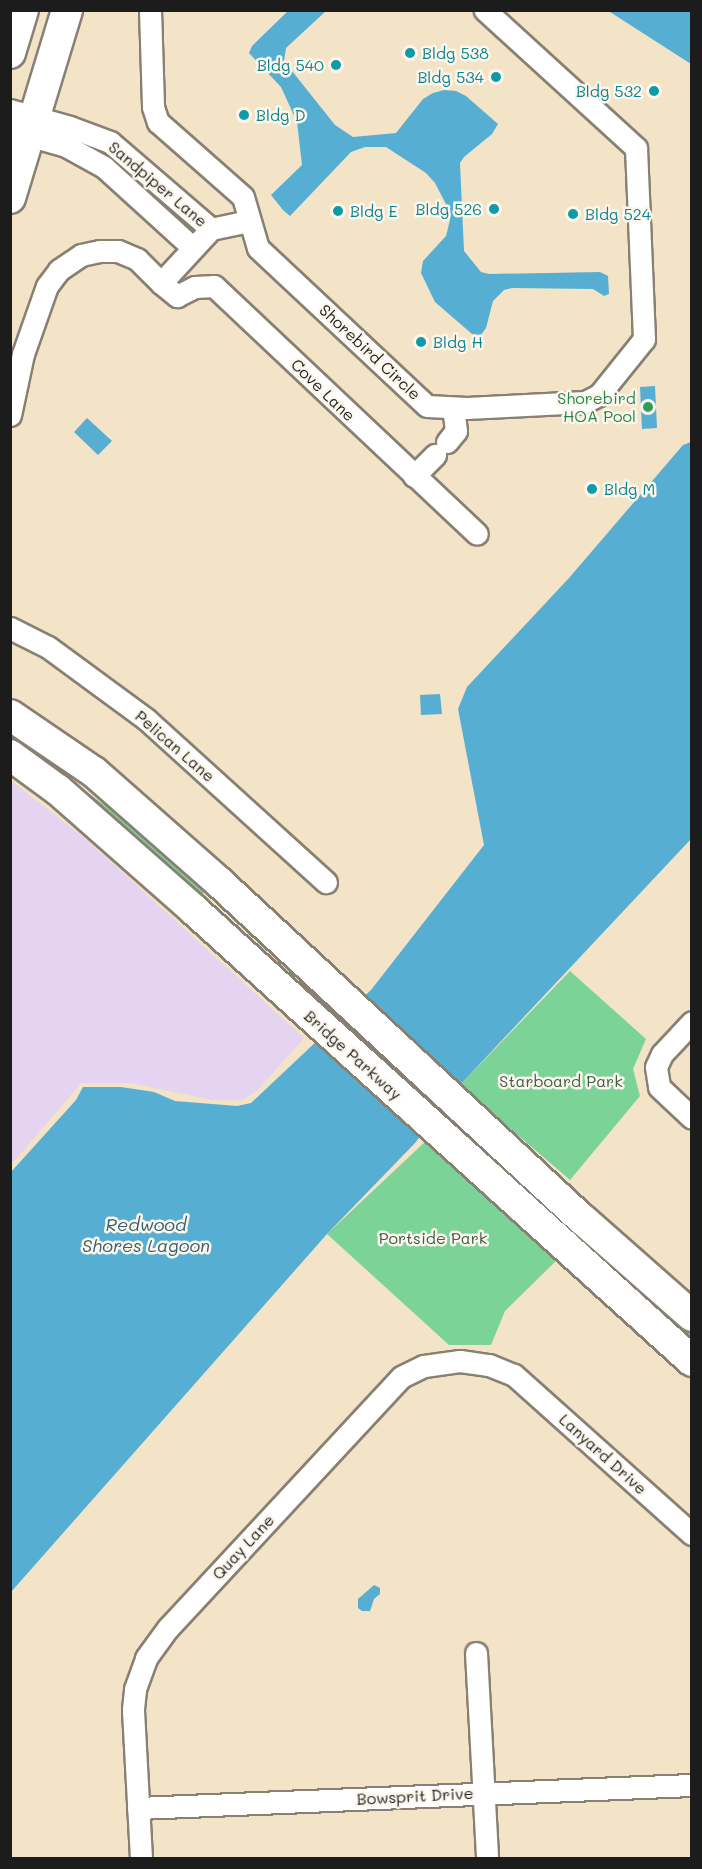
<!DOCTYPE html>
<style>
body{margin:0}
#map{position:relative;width:702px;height:1869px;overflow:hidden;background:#f3e3c7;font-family:Mali,sans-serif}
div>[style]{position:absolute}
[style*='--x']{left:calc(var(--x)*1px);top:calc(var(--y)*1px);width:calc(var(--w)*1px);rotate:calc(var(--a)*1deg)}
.built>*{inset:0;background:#e4d3f1}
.green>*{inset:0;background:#7bd398}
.water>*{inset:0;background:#57aed3}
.roads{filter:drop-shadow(2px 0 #888072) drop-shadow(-2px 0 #888072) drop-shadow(0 2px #888072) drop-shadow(0 -2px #888072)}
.street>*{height:21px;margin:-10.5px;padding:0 10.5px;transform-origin:10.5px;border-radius:10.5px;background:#fff}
.secondary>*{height:30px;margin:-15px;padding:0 15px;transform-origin:15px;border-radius:15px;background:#fff}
.dots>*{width:16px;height:16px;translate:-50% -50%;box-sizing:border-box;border:3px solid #fbf7ec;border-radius:50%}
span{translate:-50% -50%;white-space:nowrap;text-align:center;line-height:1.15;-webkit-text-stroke:5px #fbf7ec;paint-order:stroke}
.culture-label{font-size:16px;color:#0d838f}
.left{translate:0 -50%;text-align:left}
.right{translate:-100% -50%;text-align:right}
.street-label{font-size:16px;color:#1c1c1c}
.leisure-label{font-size:16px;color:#27864d}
.park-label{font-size:16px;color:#3d5c47}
.water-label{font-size:18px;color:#375e6e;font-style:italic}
.frame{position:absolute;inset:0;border:12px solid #1c1c1c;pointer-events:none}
</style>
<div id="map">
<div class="built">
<i style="clip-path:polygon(10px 780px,88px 841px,304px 1038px,257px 1091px,242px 1100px,213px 1100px,131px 1083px,81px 1083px,11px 1165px)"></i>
</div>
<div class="green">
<i style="clip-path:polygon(11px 737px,154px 841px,205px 887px,203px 895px,197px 896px,11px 742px)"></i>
<i style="clip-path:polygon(570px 971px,646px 1039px,633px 1069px,640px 1096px,570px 1180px,460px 1085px)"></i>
<i style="clip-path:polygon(427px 1140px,557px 1260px,505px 1311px,491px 1345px,449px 1345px,327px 1234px)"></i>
<i style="clip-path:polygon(574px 1230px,691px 1328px,691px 1347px,572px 1233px)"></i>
</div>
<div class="water">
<i style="clip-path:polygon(289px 10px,326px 11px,286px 48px,284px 61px,335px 125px,353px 137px,396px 133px,423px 99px,433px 93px,444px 90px,456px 91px,466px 96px,498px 124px,492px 134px,464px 157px,460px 163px,464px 251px,481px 272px,489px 274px,600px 272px,608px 276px,609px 294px,604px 296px,593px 289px,512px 288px,504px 290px,493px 301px,486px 328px,481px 335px,472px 334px,435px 302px,421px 273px,423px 261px,446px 236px,450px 220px,447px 206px,435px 183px,426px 173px,386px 147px,365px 147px,351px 152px,290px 216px,283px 210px,271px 195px,302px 165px,297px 122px,281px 87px,249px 53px,252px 46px)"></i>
<i style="clip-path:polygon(608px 11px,691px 11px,691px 64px,610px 12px)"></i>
<i style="clip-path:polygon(655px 386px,657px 428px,642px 429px,640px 387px)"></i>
<i style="clip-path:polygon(87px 418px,112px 441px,98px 455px,74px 432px)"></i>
<i style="clip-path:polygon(691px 442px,691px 839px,460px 1085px,415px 1143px,327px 1234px,11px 1592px,11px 1172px,76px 1100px,83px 1087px,121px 1087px,154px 1092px,175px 1101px,237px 1106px,251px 1103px,371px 990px,484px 845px,458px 709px,467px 687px,569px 578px,683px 445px)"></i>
<i style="clip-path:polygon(440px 694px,442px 714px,421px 715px,420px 695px)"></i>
<i style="clip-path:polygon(374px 1585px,380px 1588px,380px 1594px,374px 1599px,370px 1611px,362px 1611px,358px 1608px,358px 1599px)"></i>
</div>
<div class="roads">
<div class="street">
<i style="--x:150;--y:10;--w:97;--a:88.2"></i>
<i style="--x:153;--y:107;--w:16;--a:72"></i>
<i style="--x:158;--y:122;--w:113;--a:41.4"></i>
<i style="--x:243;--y:197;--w:53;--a:73.6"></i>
<i style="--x:258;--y:248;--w:231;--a:43.1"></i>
<i style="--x:427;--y:406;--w:40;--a:2.9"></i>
<i style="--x:467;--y:408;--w:118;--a:-2.9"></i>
<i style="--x:585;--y:402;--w:16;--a:-27"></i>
<i style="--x:599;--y:395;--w:72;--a:-51.2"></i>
<i style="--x:644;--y:339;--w:191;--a:-92.4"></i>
<i style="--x:636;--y:148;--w:205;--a:-137.6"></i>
<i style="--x:10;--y:110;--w:62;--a:15.8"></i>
<i style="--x:70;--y:127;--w:43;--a:20.6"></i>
<i style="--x:110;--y:142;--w:133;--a:40.7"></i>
<i style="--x:10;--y:130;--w:58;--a:15.9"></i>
<i style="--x:66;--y:146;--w:43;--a:28.9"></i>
<i style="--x:104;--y:167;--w:119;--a:42.3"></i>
<i style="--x:161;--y:283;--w:21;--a:39"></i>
<i style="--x:177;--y:296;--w:20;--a:-27"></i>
<i style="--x:195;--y:287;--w:19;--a:-3"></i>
<i style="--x:214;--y:286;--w:361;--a:43.3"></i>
<i style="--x:10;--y:415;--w:62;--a:-78"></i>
<i style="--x:23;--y:354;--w:72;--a:-70.6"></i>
<i style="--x:47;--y:286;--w:20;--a:-53"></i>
<i style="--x:59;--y:270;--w:27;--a:-34"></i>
<i style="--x:81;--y:255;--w:19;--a:-12"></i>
<i style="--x:100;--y:251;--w:18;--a:0"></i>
<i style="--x:118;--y:251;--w:21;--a:23"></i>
<i style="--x:137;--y:259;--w:34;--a:45"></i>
<i style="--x:161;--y:283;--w:74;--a:-47.2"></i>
<i style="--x:211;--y:229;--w:39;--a:-12"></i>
<i style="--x:447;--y:442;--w:14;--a:-51"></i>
<i style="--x:456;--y:431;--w:23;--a:-97"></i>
<i style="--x:414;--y:476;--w:30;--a:-45"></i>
<i style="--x:10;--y:628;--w:42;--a:26.6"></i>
<i style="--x:48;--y:647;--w:122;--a:36.3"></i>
<i style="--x:146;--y:719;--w:243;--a:42.2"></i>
<i style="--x:692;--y:1022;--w:44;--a:133.2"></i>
<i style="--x:662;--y:1054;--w:14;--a:115"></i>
<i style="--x:656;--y:1067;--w:20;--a:81"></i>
<i style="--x:659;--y:1087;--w:45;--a:43.2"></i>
<i style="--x:476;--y:1653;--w:205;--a:86.9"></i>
<i style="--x:138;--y:1808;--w:554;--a:-2.38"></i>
<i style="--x:141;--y:1858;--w:149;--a:-93.1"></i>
<i style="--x:133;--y:1709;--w:20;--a:-84"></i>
<i style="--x:135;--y:1689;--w:33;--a:-70"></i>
<i style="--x:146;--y:1658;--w:37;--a:-54"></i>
<i style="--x:168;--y:1628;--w:342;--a:-47.1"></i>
<i style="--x:401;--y:1377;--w:25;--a:-26"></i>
<i style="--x:424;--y:1366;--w:36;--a:-8"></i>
<i style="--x:460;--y:1361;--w:29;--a:8"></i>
<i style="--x:489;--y:1365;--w:27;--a:22"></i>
<i style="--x:514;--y:1375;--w:239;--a:41.8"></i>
</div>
<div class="secondary">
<i style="--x:10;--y:53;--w:45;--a:-73.2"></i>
<i style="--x:10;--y:198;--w:196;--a:-73.1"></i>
<i style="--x:10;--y:715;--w:102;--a:34.2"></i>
<i style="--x:94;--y:772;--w:168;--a:41.4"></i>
<i style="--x:220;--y:883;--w:495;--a:42.9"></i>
<i style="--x:583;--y:1220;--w:145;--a:41.4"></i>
<i style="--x:10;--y:755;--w:59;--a:36.1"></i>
<i style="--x:58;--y:790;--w:181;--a:41.4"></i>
<i style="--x:194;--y:910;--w:672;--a:42.16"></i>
</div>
</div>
<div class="dots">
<i style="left:410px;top:53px;background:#0f9aa8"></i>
<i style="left:336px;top:65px;background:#0f9aa8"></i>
<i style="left:496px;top:77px;background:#0f9aa8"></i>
<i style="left:654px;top:91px;background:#0f9aa8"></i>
<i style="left:244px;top:115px;background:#0f9aa8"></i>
<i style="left:494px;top:209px;background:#0f9aa8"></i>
<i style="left:338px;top:211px;background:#0f9aa8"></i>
<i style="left:573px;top:214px;background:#0f9aa8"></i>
<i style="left:421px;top:342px;background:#0f9aa8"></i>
<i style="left:648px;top:407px;background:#2e9e5b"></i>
<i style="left:592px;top:489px;background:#0f9aa8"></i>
</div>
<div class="culture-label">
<span class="left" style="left:422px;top:53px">Bldg 538</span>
<span class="right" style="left:324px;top:65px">Bldg 540</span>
<span class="right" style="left:484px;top:77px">Bldg 534</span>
<span class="right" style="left:642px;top:91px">Bldg 532</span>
<span class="left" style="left:256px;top:115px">Bldg D</span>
<span class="right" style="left:482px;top:209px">Bldg 526</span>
<span class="left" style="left:350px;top:211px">Bldg E</span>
<span class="left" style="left:585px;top:214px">Bldg 524</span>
<span class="left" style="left:433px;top:342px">Bldg H</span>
<span class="left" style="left:604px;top:489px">Bldg M</span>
</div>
<div class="street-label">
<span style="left:158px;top:184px;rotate:40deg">Sandpiper Lane</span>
<span style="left:370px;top:352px;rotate:43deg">Shorebird Circle</span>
<span style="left:323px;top:390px;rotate:44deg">Cove Lane</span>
<span style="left:175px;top:746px;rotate:41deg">Pelican Lane</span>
<span style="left:353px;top:1055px;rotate:42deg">Bridge Parkway</span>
<span style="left:603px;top:1454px;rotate:42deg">Lanyard Drive</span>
<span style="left:243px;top:1547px;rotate:-47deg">Quay Lane</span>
<span style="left:415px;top:1796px;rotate:-3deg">Bowsprit Drive</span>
</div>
<div class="leisure-label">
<span class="right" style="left:636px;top:407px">Shorebird<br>HOA Pool</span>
</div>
<div class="park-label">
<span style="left:561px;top:1081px">Starboard Park</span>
<span style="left:433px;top:1238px">Portside Park</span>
</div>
<div class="water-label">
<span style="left:146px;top:1235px">Redwood<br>Shores Lagoon</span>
</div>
<div class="frame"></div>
</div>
